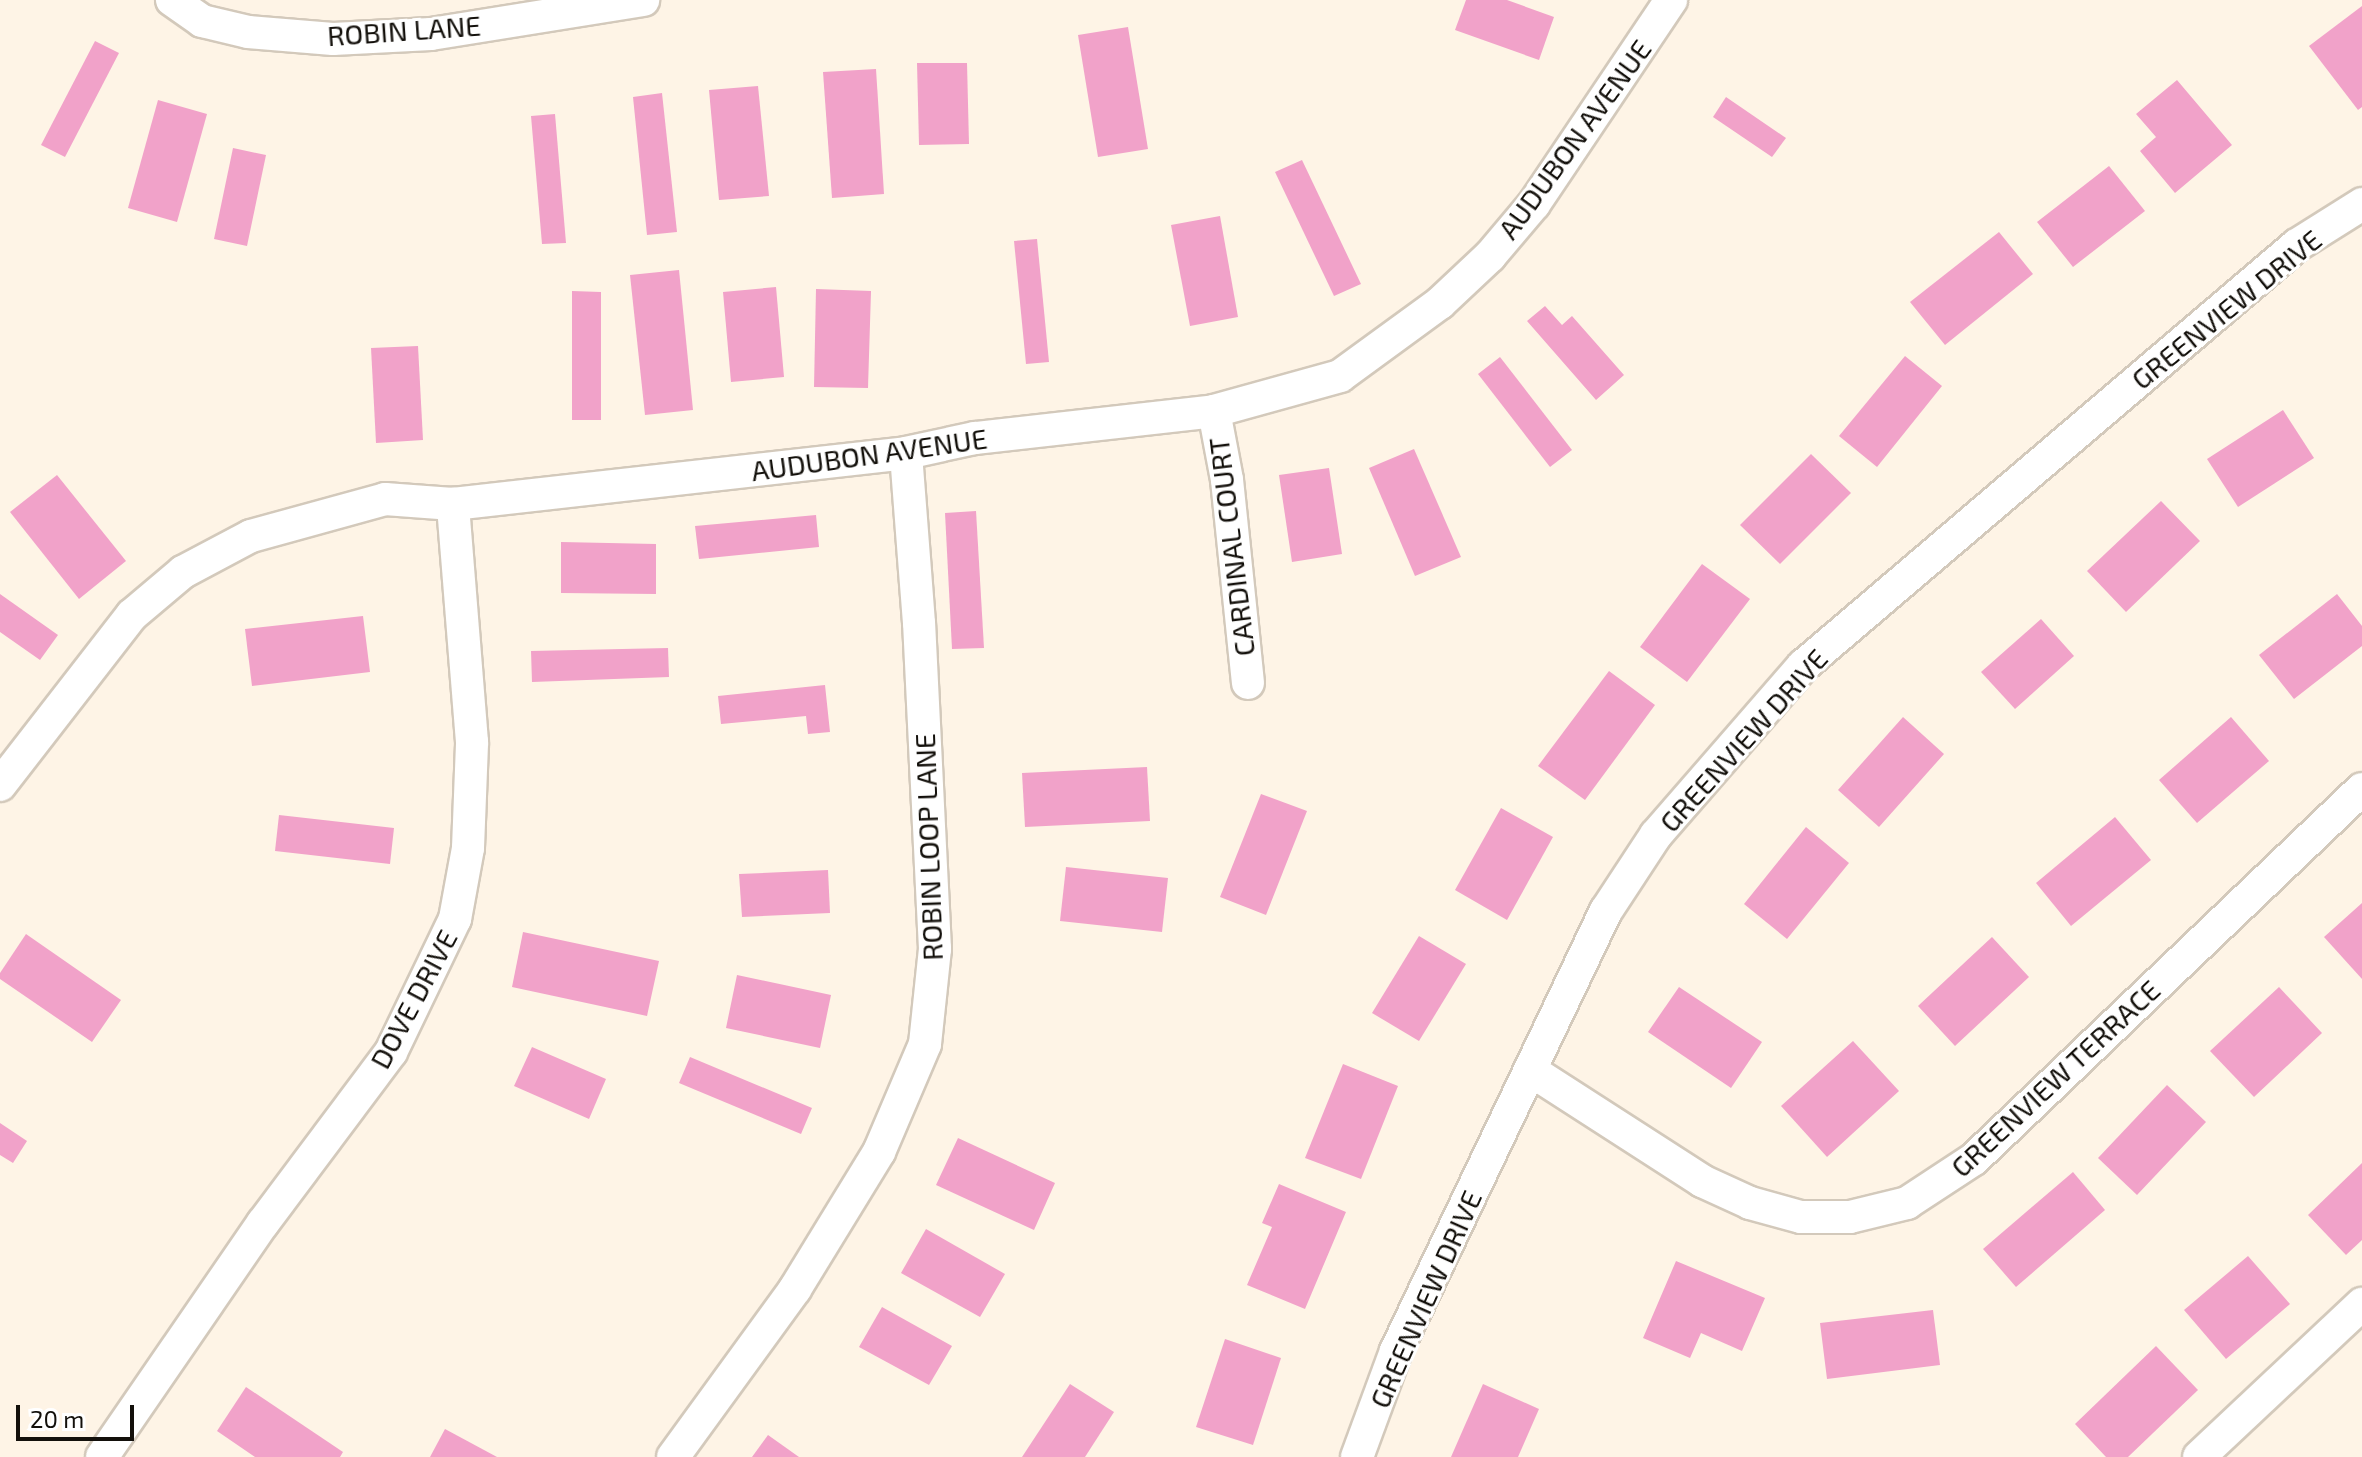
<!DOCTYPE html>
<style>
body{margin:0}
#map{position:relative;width:2362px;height:1457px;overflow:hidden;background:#fef4e6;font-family:"Exo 2",sans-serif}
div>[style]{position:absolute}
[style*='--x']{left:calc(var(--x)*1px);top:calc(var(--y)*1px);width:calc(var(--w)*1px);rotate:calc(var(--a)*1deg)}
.building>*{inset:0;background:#f1a2c9}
.roads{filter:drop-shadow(2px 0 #d3c9bb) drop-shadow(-2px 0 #d3c9bb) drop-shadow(0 2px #d3c9bb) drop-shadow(0 -2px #d3c9bb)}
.minor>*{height:32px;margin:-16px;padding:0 16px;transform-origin:16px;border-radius:16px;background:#fff}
span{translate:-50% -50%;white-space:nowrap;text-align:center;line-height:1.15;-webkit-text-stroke:6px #fff;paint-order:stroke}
.street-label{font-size:28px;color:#13100b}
.scale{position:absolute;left:16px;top:1405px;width:118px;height:36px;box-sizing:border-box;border:4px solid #13100b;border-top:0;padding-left:10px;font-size:24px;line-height:28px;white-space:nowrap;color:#13100b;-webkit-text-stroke:6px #fff;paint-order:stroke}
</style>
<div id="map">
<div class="building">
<i style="clip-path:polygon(1466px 0,1507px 0,1554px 17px,1539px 60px,1455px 30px)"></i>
<i style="clip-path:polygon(2362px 6px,2362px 107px,2358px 110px,2309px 46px)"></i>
<i style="clip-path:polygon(1128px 27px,1148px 149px,1098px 157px,1078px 35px)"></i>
<i style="clip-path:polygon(95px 41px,119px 53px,65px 157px,41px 145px)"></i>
<i style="clip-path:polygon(917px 63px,967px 63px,969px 144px,919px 145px)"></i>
<i style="clip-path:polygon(876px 69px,884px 194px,832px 198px,823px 72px)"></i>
<i style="clip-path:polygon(2177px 80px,2232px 145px,2175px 193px,2140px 151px,2156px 137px,2136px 114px)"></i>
<i style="clip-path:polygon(758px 86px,769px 196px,719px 200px,709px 90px)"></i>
<i style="clip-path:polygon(662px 93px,677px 232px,647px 235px,633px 97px)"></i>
<i style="clip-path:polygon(1726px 97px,1786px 138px,1772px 157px,1713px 117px)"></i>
<i style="clip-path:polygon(158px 100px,207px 114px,177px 222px,128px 208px)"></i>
<i style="clip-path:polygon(555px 114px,566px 243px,542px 244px,531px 116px)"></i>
<i style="clip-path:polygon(233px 148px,266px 155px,247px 246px,214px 239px)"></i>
<i style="clip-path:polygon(1302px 160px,1361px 284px,1334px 296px,1275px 172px)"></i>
<i style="clip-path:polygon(2109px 166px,2145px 211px,2073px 267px,2037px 222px)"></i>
<i style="clip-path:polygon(1220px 216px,1238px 317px,1190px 326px,1171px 225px)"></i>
<i style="clip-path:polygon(1999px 232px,2033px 274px,1945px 345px,1910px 302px)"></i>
<i style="clip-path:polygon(1037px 239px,1049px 362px,1026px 364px,1014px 241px)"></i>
<i style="clip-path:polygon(679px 270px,693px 410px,645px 415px,630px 275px)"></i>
<i style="clip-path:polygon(776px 287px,784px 377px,731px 382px,723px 292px)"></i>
<i style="clip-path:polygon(816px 289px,871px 291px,868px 388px,814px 387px)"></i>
<i style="clip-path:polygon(572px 291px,601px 292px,601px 420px,572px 420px)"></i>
<i style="clip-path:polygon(1545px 306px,1562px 325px,1572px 316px,1624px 375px,1596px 400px,1527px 321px)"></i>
<i style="clip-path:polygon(418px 346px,423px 440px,376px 443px,371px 348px)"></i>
<i style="clip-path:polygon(1905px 356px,1942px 386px,1877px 467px,1839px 436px)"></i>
<i style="clip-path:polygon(1500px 357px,1572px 450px,1550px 467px,1478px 374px)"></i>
<i style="clip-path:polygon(2283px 410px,2314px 458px,2238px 507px,2207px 459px)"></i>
<i style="clip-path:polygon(1414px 449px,1461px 557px,1415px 576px,1369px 468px)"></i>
<i style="clip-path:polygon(1811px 454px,1851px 493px,1780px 564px,1740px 525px)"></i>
<i style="clip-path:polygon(1329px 468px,1342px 554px,1292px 562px,1279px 475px)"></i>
<i style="clip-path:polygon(57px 475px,126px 561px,79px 599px,10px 512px)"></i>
<i style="clip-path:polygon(2161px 501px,2200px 541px,2126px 612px,2087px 571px)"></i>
<i style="clip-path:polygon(976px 511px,984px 648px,952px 649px,945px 513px)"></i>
<i style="clip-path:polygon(816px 515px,819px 547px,699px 559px,695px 526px)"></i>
<i style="clip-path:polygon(561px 542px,656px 544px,656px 594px,561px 593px)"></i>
<i style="clip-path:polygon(1702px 564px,1750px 599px,1687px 682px,1640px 647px)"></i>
<i style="clip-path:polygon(0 594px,58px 635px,40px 660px,0 632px)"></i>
<i style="clip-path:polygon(2337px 594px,2362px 626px,2362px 646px,2294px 699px,2259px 655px)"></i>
<i style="clip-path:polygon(363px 616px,370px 672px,252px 686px,245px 629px)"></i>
<i style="clip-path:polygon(2041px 619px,2074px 656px,2015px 709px,1981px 672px)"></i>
<i style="clip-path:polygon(668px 648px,669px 677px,532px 682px,531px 651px)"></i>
<i style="clip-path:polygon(1609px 671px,1655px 705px,1585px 800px,1538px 766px)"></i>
<i style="clip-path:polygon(825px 685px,830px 732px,808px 734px,806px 716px,721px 724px,718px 696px)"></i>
<i style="clip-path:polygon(1903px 717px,1944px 754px,1879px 827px,1838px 790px)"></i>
<i style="clip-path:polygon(2231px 717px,2269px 761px,2197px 823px,2159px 780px)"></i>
<i style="clip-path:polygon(1147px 767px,1150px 821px,1025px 827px,1022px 773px)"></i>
<i style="clip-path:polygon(1261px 794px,1307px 811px,1266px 915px,1220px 897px)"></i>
<i style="clip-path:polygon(1501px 808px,1553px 837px,1507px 920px,1455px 890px)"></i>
<i style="clip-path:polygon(279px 815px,394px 828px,390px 864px,275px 851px)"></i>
<i style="clip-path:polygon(2115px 817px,2151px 860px,2071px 926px,2036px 883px)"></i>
<i style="clip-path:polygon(1806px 827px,1849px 863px,1787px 939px,1744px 904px)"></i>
<i style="clip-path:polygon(1066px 867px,1168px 878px,1162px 932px,1060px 921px)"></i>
<i style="clip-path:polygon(828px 870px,830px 913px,742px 917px,739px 874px)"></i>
<i style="clip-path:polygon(2362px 903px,2362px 979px,2324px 937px)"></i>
<i style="clip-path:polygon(523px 932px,659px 961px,647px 1016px,512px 987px)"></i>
<i style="clip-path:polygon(26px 934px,121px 1000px,92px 1042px,0 979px,0 973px)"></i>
<i style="clip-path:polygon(1419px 936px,1466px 964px,1419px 1041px,1372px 1013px)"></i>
<i style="clip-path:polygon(1992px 937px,2029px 977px,1955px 1046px,1918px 1006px)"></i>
<i style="clip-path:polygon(737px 975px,831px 995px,820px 1048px,726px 1028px)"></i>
<i style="clip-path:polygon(1679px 987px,1762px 1042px,1731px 1088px,1648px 1032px)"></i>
<i style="clip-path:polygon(2279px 987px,2322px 1033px,2254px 1097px,2210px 1051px)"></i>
<i style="clip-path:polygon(1853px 1041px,1899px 1091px,1827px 1157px,1781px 1106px)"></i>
<i style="clip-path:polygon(532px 1047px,606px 1079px,589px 1119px,514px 1086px)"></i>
<i style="clip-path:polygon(690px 1057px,812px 1108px,801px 1134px,679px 1083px)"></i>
<i style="clip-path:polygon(1343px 1064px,1398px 1086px,1361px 1179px,1305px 1158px)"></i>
<i style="clip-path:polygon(2167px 1085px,2206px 1122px,2137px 1195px,2098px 1158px)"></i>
<i style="clip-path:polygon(0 1123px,27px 1141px,13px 1163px,0 1155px)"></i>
<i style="clip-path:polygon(958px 1138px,1055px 1183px,1034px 1230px,936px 1185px)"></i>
<i style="clip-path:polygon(2362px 1163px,2362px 1240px,2346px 1255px,2308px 1215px)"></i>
<i style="clip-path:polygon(2073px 1172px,2105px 1210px,2016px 1287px,1983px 1249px)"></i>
<i style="clip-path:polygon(1279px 1184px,1346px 1212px,1305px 1309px,1247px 1285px,1272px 1227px,1262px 1223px)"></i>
<i style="clip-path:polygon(926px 1229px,1005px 1274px,980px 1317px,901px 1273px)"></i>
<i style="clip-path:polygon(2248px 1256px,2290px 1304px,2226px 1359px,2184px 1310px)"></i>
<i style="clip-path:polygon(1676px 1261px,1765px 1298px,1742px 1351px,1701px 1333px,1690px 1358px,1643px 1338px)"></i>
<i style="clip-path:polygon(882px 1307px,952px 1346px,929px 1385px,859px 1347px)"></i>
<i style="clip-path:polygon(1933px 1310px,1940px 1365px,1827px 1379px,1820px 1323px)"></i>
<i style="clip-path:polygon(1225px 1339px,1281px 1358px,1253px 1445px,1196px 1427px)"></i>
<i style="clip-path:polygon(2156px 1346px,2198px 1390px,2128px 1457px,2106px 1457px,2075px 1424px)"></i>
<i style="clip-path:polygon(1070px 1384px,1114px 1412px,1085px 1457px,1022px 1457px)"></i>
<i style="clip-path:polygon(1483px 1384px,1539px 1409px,1518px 1457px,1451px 1457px)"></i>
<i style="clip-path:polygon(246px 1387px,343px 1452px,340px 1457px,255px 1457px,217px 1431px)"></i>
<i style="clip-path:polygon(445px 1429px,497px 1457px,430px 1457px)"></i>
<i style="clip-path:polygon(768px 1435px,799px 1457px,752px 1457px)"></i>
</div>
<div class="roads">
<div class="minor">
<i style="--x:172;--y:0;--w:37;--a:35"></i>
<i style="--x:202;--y:21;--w:47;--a:13.4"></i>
<i style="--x:248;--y:32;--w:85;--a:4.7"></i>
<i style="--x:333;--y:39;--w:98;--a:-2.9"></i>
<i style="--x:431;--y:34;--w:215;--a:-9.1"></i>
<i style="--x:1214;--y:411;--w:70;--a:79.3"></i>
<i style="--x:1227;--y:480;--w:204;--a:84.1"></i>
<i style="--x:0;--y:785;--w:215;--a:-52.2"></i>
<i style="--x:132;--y:615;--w:67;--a:-40.1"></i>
<i style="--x:183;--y:572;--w:77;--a:-27.9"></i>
<i style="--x:251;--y:536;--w:139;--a:-15.4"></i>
<i style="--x:385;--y:499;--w:68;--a:4.2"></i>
<i style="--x:453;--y:504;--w:456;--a:-6.4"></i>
<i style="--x:906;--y:453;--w:71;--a:-12.3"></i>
<i style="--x:975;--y:438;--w:241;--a:-6.4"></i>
<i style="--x:1214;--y:411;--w:131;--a:-15.5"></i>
<i style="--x:1340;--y:376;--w:124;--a:-36.1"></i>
<i style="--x:1440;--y:303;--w:69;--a:-43.2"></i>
<i style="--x:1490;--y:256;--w:68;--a:-49.8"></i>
<i style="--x:1534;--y:204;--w:246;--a:-56.1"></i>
<i style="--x:1530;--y:1070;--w:205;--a:32.8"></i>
<i style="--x:1702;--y:1181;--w:53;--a:24.6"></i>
<i style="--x:1750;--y:1203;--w:53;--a:15.4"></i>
<i style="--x:1801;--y:1217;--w:49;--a:0"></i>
<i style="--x:1850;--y:1217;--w:59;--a:-13.8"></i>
<i style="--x:1907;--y:1203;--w:80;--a:-33.3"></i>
<i style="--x:1974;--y:1159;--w:536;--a:-43.64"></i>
<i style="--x:102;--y:1457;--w:284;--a:-55.5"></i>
<i style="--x:263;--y:1223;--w:214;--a:-53.2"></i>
<i style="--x:391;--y:1052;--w:148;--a:-64.3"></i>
<i style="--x:455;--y:919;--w:72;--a:-79.6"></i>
<i style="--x:468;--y:848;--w:106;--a:-87.8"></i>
<i style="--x:472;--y:742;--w:239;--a:-94.6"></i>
<i style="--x:673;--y:1457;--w:208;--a:-54"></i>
<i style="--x:795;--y:1289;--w:161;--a:-58.5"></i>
<i style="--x:879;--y:1152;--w:117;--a:-66.9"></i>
<i style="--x:925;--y:1044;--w:96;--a:-84"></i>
<i style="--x:935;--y:949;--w:326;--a:-92.8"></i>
<i style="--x:919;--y:623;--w:170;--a:-94.4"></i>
<i style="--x:1357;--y:1457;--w:113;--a:-69.8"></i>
<i style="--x:1396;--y:1351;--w:488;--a:-64.5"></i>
<i style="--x:1606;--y:911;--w:91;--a:-56.7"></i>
<i style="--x:1656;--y:835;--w:224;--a:-49"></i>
<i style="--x:1803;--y:666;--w:649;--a:-40.44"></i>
<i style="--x:2297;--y:245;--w:77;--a:-32.2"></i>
<i style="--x:2199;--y:1457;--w:224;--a:-43.2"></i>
</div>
</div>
<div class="street-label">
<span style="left:404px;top:30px;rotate:-4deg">ROBIN LANE</span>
<span style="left:1574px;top:139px;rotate:-54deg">AUDUBON AVENUE</span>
<span style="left:2226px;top:309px;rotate:-39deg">GREENVIEW DRIVE</span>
<span style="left:869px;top:454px;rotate:-8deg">AUDUBON AVENUE</span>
<span style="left:1231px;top:547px;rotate:-97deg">CARDINAL COURT</span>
<span style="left:1743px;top:740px;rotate:-48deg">GREENVIEW DRIVE</span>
<span style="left:928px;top:847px;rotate:-92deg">ROBIN LOOP LANE</span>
<span style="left:413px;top:999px;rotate:-62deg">DOVE DRIVE</span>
<span style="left:2055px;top:1078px;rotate:-43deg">GREENVIEW TERRACE</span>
<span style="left:1425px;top:1299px;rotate:-66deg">GREENVIEW DRIVE</span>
</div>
<div class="scale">20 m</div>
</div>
